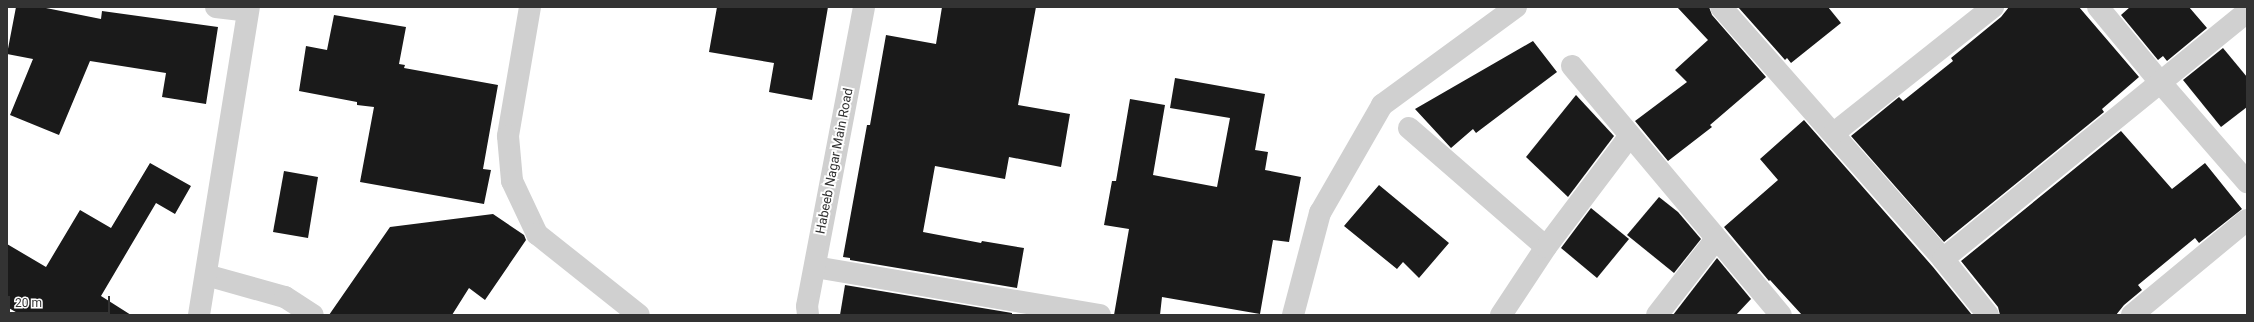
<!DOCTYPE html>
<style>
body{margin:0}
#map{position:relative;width:2254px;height:322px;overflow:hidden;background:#fff;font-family:Roboto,sans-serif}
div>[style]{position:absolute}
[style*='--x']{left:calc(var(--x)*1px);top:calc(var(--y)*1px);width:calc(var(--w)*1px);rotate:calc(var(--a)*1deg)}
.building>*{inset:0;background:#1a1a1a}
.minor>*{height:22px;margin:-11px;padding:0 11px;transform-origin:11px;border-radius:11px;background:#d0d0d0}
.tertiary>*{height:22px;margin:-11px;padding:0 11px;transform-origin:11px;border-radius:11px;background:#d0d0d0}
span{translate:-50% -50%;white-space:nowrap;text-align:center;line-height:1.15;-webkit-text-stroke:4px #fff;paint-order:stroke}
.street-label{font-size:13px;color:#333}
.frame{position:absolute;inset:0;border:8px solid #333;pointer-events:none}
.scale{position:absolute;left:8px;top:296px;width:102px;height:18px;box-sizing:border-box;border:2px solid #333;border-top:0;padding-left:5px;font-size:12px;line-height:14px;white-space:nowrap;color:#333;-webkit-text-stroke:3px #fff;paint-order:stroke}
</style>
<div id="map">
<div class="building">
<i style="clip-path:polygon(16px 7px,41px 7px,101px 19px,102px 11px,218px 27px,206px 104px,162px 97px,166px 73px,90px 61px,59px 135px,10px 115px,33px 59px,7px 54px)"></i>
<i style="clip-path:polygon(717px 7px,828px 7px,812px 100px,769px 92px,774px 63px,709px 52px)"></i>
<i style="clip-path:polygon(942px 7px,1036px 7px,1018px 105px,1070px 114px,1061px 167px,1009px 157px,1005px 179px,935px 166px,923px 232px,981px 243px,982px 241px,1024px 248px,1017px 288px,850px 260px,850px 258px,843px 257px,867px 125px,870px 125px,886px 35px,936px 44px)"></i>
<i style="clip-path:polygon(1677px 7px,1709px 7px,1712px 15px,1766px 77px,1710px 125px,1712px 127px,1668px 161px,1635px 121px,1687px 82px,1675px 70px,1708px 40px)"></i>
<i style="clip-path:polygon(1738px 7px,1828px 7px,1841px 23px,1791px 63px,1787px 58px,1785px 60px)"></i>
<i style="clip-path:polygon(2009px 7px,2079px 7px,2139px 77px,2102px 109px,2104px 112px,1944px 242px,1851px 136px,1899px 97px,1903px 101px,1953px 61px,1951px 58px,2001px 17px)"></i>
<i style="clip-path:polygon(2130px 7px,2189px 7px,2207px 28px,2167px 61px,2163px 56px,2158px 60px,2121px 15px)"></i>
<i style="clip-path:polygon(334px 15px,406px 27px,399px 64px,405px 65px,404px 68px,498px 85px,483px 169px,491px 170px,484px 204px,360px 182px,374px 107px,357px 105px,357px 102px,299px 91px,306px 46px,327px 50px)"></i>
<i style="clip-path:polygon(1533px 41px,1557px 72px,1476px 133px,1473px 129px,1451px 148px,1415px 109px)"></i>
<i style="clip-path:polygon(2223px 48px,2247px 77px,2247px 107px,2221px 127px,2183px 80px)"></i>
<i style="clip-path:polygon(1175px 78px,1265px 94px,1255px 150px,1268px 152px,1265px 170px,1301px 177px,1289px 242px,1273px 240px,1260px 314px,1162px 297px,1160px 315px,1114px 315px,1129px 229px,1104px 225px,1112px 181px,1116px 181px,1130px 99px,1165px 105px,1153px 175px,1217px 187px,1230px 118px,1170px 108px)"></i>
<i style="clip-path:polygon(1576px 95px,1614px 136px,1568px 197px,1526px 157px)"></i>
<i style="clip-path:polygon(1804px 120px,1933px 267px,1972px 315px,1802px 315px,1770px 280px,1769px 281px,1724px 227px,1778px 180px,1760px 159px)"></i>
<i style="clip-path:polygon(2121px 131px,2172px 189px,2205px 163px,2242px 209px,2199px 243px,2195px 238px,2138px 285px,2142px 290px,2124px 305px,2116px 315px,2000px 315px,1998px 307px,1961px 261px)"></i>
<i style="clip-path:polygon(150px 163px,191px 186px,175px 214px,156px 203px,101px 296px,131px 315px,21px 315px,7px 307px,7px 244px,46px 267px,80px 210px,111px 228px)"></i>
<i style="clip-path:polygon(284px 171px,318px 177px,308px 238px,273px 232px)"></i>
<i style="clip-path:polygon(1379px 185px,1449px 243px,1419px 278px,1403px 262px,1397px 269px,1344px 226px)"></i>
<i style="clip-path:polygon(1659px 197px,1678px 212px,1701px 239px,1674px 273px,1627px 235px)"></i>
<i style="clip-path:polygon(1591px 208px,1629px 239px,1597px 278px,1561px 248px)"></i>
<i style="clip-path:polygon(493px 214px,524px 235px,526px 240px,485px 300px,469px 288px,452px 315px,329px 315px,390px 227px)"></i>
<i style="clip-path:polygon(1717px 258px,1751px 299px,1736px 315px,1673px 315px)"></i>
<i style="clip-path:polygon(845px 285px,1012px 313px,1012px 315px,840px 315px)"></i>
</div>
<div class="minor">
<i style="--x:216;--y:7;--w:32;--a:7"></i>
<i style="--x:530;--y:7;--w:131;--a:99.7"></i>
<i style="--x:508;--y:136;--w:45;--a:84.9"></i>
<i style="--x:512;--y:181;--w:59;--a:64.7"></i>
<i style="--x:537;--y:234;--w:130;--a:38.5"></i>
<i style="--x:1721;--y:7;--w:336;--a:48.6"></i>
<i style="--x:1943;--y:259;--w:72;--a:51.2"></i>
<i style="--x:2098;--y:7;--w:97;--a:50.4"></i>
<i style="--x:2160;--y:82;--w:133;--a:49"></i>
<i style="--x:1572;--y:66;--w:325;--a:50"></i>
<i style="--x:1409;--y:128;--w:181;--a:41"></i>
<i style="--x:1834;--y:133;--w:203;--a:-38.4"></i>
<i style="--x:1943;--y:259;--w:392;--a:-39.1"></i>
<i style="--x:815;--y:267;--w:289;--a:9.6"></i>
<i style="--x:206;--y:275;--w:82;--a:15.6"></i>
<i style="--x:285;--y:297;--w:33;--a:33"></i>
<i style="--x:808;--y:315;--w:9;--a:-96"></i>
<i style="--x:807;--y:306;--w:304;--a:-79.2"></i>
<i style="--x:1501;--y:315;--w:82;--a:-56.5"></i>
<i style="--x:1546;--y:247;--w:138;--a:-53"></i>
<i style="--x:1657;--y:315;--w:96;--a:-52.2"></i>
<i style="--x:2132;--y:315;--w:149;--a:-39.6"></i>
</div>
<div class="tertiary">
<i style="--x:199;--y:315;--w:312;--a:-80.8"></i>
<i style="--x:1293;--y:315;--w:106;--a:-75.2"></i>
<i style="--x:1320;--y:213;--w:125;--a:-60.1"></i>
<i style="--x:1382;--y:105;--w:166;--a:-36.2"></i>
</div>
<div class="street-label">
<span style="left:835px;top:161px;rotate:-79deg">Habeeb Nagar Main Road</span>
</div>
<div class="frame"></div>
<div class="scale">20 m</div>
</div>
